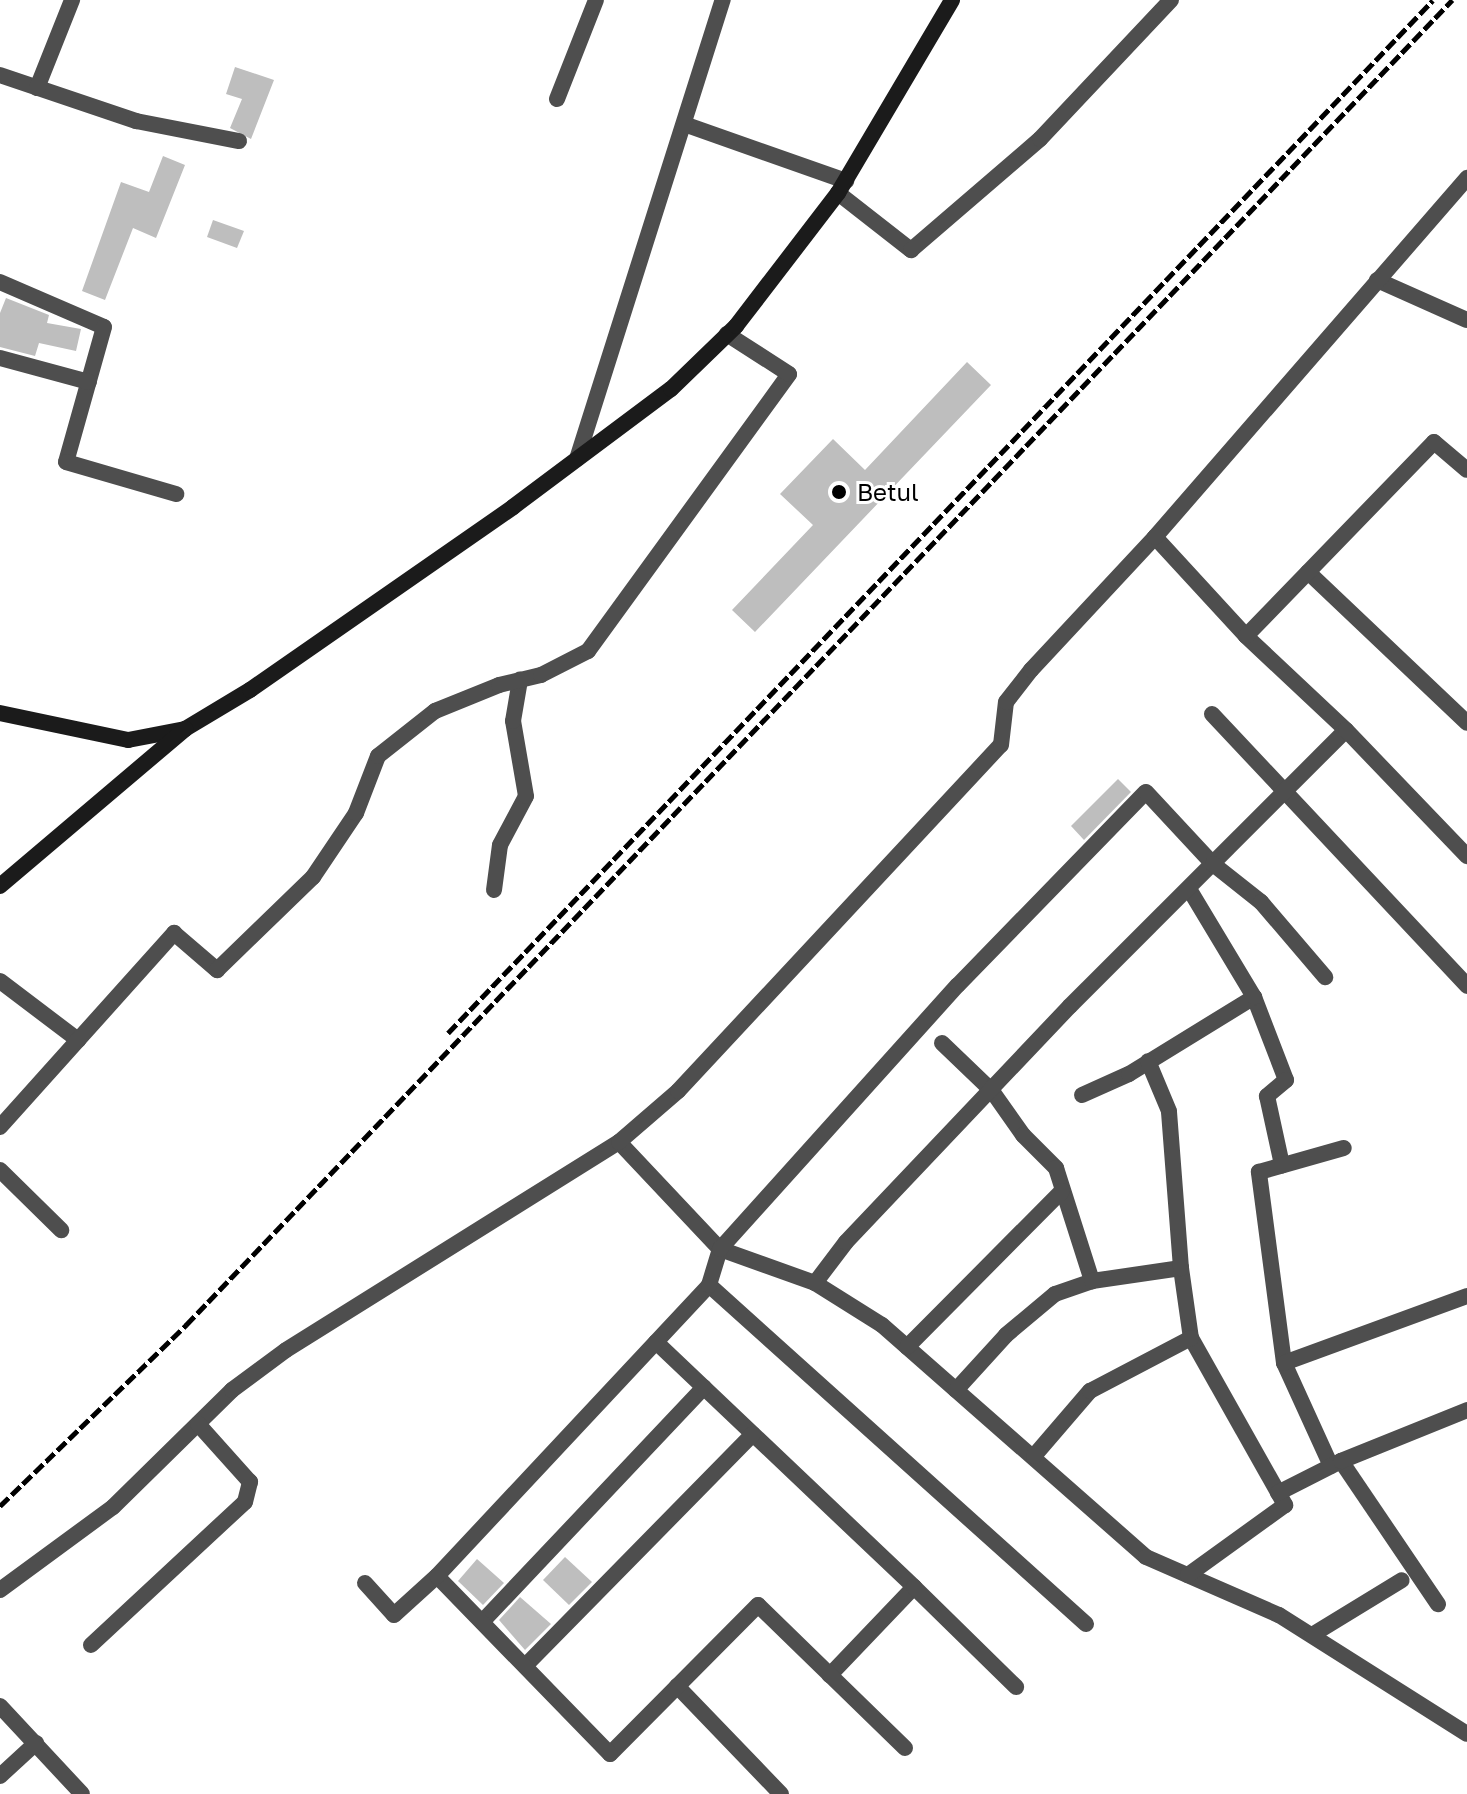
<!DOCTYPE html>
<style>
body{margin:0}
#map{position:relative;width:1467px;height:1794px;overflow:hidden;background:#fff;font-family:"Golos Text",sans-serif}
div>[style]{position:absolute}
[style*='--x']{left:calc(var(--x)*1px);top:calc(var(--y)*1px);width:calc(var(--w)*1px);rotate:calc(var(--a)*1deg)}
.building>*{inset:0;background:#bebebe}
.street>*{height:16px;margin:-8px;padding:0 8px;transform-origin:8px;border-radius:8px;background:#4e4e4e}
.secondary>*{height:16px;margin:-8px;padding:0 8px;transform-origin:8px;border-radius:8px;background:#1b1b1b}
.rail>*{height:5px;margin-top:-2.5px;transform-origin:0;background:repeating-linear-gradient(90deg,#000 0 12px,transparent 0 16px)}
.dots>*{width:22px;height:22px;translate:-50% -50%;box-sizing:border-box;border:4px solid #fff;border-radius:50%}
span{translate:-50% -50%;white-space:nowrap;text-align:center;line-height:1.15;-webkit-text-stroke:6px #fff;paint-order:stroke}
.poi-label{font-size:24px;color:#000}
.left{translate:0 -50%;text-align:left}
</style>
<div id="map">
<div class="building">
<i style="clip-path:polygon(235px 67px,274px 80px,251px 139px,230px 128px,242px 99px,226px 94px)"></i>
<i style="clip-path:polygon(163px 156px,185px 165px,156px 238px,133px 228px,105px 300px,82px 291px,121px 182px,149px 192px)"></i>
<i style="clip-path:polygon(213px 220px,244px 231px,237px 248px,207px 237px)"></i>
<i style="clip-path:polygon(6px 298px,49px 315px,47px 323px,81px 329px,76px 351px,39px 343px,35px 356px,0 347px,0 313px)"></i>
<i style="clip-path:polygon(967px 362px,991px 385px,755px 632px,732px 610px,813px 525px,780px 494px,833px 439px,865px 470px)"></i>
<i style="clip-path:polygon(1118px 779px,1131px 792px,1084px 840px,1071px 826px)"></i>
<i style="clip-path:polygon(565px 1557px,592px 1582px,569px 1605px,543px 1580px)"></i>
<i style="clip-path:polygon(477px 1559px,504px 1583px,483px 1605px,458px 1581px)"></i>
<i style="clip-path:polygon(520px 1597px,551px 1624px,525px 1650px,499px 1620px)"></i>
</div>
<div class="street">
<i style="--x:0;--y:75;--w:144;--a:18.7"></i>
<i style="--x:136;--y:121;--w:105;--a:11"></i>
<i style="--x:37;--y:88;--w:95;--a:-68.3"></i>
<i style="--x:557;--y:99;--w:106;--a:-68.5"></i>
<i style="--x:684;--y:124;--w:172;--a:19.4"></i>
<i style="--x:838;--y:193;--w:93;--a:38"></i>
<i style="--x:911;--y:250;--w:170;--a:-40.7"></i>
<i style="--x:1040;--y:139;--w:191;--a:-46.7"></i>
<i style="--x:1377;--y:280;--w:98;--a:24"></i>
<i style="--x:0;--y:282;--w:113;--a:23.4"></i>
<i style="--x:104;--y:327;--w:140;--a:105.7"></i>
<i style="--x:66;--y:462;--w:115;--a:16.2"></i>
<i style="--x:0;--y:358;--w:92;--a:15.1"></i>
<i style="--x:577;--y:459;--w:482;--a:-72.4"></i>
<i style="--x:1155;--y:537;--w:134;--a:47.4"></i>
<i style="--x:1308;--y:572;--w:219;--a:43.5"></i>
<i style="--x:1212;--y:714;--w:373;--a:46.8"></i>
<i style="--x:1346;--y:730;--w:137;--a:-136.8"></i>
<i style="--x:1246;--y:636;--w:270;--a:-45.9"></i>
<i style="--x:1434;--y:442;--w:43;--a:40.3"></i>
<i style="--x:494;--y:890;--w:45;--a:-82.4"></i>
<i style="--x:500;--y:845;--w:55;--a:-62"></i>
<i style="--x:526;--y:796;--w:76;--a:-99.8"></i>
<i style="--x:513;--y:721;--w:42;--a:-80.3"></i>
<i style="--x:0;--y:981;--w:98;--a:37.1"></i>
<i style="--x:1254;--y:997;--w:89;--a:68.9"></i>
<i style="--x:1286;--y:1080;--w:25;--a:140"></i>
<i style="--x:1267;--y:1096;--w:71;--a:77.7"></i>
<i style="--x:942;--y:1043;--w:69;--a:43.8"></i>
<i style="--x:992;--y:1091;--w:54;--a:54.8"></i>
<i style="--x:1023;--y:1135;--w:47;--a:45"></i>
<i style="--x:1056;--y:1168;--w:119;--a:72.3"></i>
<i style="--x:1082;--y:1095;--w:51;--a:-24.1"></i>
<i style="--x:1129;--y:1074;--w:147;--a:-31.6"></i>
<i style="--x:1254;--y:997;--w:126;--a:-121"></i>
<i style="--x:0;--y:1127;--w:261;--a:-48.1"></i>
<i style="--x:174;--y:933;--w:57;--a:40.7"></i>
<i style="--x:217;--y:970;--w:134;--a:-44.1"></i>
<i style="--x:313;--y:877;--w:77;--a:-56.1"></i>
<i style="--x:356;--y:813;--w:61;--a:-68.9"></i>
<i style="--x:378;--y:756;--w:73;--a:-38.3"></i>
<i style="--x:435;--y:711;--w:69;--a:-22.1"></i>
<i style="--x:499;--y:685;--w:43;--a:-13.4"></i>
<i style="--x:541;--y:675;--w:53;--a:-27.1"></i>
<i style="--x:588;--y:651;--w:342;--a:-54"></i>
<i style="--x:789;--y:374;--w:74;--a:-147.2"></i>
<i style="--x:619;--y:1142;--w:147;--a:46.7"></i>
<i style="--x:720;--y:1249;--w:101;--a:19.7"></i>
<i style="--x:815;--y:1283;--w:79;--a:32.1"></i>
<i style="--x:882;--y:1325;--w:351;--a:41.3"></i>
<i style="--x:1146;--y:1557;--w:145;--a:23.6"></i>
<i style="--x:1279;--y:1615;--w:222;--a:32.3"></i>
<i style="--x:0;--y:1170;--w:86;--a:44.5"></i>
<i style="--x:1181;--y:1268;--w:71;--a:81.9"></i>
<i style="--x:1191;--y:1338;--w:192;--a:60.6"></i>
<i style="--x:1285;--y:1505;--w:120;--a:144.2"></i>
<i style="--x:815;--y:1283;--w:51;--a:-52.9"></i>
<i style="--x:846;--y:1242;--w:325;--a:-46.5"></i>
<i style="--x:1070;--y:1006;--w:390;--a:-45"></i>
<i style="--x:1346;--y:730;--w:175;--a:46.2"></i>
<i style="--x:709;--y:1285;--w:507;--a:41.96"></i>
<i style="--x:656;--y:1342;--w:356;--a:43.5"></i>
<i style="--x:914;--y:1587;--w:122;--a:133.7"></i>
<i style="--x:907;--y:1347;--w:220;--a:-45.2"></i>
<i style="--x:1284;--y:1363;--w:193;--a:-97.5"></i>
<i style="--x:1259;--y:1172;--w:88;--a:-15.8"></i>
<i style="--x:956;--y:1390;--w:74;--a:-47.7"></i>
<i style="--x:1006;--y:1335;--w:64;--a:-39.9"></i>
<i style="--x:1055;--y:1294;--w:39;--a:-19"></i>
<i style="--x:1092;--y:1281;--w:90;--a:-8.3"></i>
<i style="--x:1181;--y:1268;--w:157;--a:-94.4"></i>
<i style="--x:1169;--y:1111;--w:54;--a:-112.8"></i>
<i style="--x:1034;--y:1456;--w:86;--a:-49.3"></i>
<i style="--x:1090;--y:1391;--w:114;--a:-27.7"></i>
<i style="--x:1341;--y:1461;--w:173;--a:55.9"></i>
<i style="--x:1331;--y:1466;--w:113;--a:-114.5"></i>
<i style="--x:1284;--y:1363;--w:195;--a:-20.1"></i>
<i style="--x:1278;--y:1493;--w:71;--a:-26.9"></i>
<i style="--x:1341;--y:1461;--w:136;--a:-22"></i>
<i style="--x:365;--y:1583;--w:43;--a:47.8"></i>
<i style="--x:394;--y:1615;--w:58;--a:-42.2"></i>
<i style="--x:914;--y:1587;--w:143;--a:44.4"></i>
<i style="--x:0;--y:1590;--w:140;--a:-36.3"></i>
<i style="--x:113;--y:1507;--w:167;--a:-44.5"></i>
<i style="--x:232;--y:1390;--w:67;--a:-36.5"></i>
<i style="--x:286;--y:1350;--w:393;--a:-32"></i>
<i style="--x:619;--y:1142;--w:78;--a:-40.8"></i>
<i style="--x:678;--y:1091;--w:473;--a:-47"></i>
<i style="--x:1001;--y:745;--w:43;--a:-83.4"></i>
<i style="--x:1006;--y:702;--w:41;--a:-52"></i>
<i style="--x:1031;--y:670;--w:182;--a:-47"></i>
<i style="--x:1155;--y:537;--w:476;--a:-49"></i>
<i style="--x:482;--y:1622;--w:323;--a:-46.6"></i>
<i style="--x:1312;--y:1635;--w:105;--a:-31.4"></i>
<i style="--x:91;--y:1645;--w:210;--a:-42.9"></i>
<i style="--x:245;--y:1502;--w:21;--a:-76"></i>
<i style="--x:250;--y:1482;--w:78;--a:-131.9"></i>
<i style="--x:525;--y:1666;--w:325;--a:-45.5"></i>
<i style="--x:677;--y:1686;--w:150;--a:46.1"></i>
<i style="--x:0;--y:1706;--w:120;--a:47"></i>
<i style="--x:905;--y:1748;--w:205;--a:-135.8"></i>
<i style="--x:758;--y:1605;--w:210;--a:134.8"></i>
<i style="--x:610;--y:1754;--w:248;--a:-134.2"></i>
<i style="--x:437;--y:1576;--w:398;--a:-46.9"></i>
<i style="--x:709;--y:1285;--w:38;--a:-73"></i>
<i style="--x:720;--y:1249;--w:355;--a:-48"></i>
<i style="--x:958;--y:985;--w:269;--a:-45.8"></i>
<i style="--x:1146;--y:792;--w:98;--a:47.1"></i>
<i style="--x:1213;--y:864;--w:61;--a:38.4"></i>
<i style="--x:1261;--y:902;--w:99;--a:49.5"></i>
<i style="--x:0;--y:1776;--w:49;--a:-42.5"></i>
</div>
<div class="secondary">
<i style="--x:0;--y:713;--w:131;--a:11.9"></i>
<i style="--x:128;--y:740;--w:58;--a:-10.9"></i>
<i style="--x:185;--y:729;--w:76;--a:-31"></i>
<i style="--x:250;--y:690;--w:320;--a:-34.8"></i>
<i style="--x:513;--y:507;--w:197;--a:-36.8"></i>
<i style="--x:671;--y:389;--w:91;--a:-44.1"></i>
<i style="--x:736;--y:326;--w:168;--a:-52.5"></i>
<i style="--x:838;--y:193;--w:224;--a:-59.4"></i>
<i style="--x:0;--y:886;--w:243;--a:-40.3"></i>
</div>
<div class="rail">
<i style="--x:448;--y:1033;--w:1427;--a:-46.36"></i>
<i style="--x:0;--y:1506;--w:260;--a:-44.2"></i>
<i style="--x:186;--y:1325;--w:1833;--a:-46.3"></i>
</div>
<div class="dots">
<i style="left:839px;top:492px;background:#000"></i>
</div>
<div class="poi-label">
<span class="left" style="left:857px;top:492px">Betul</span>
</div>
</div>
